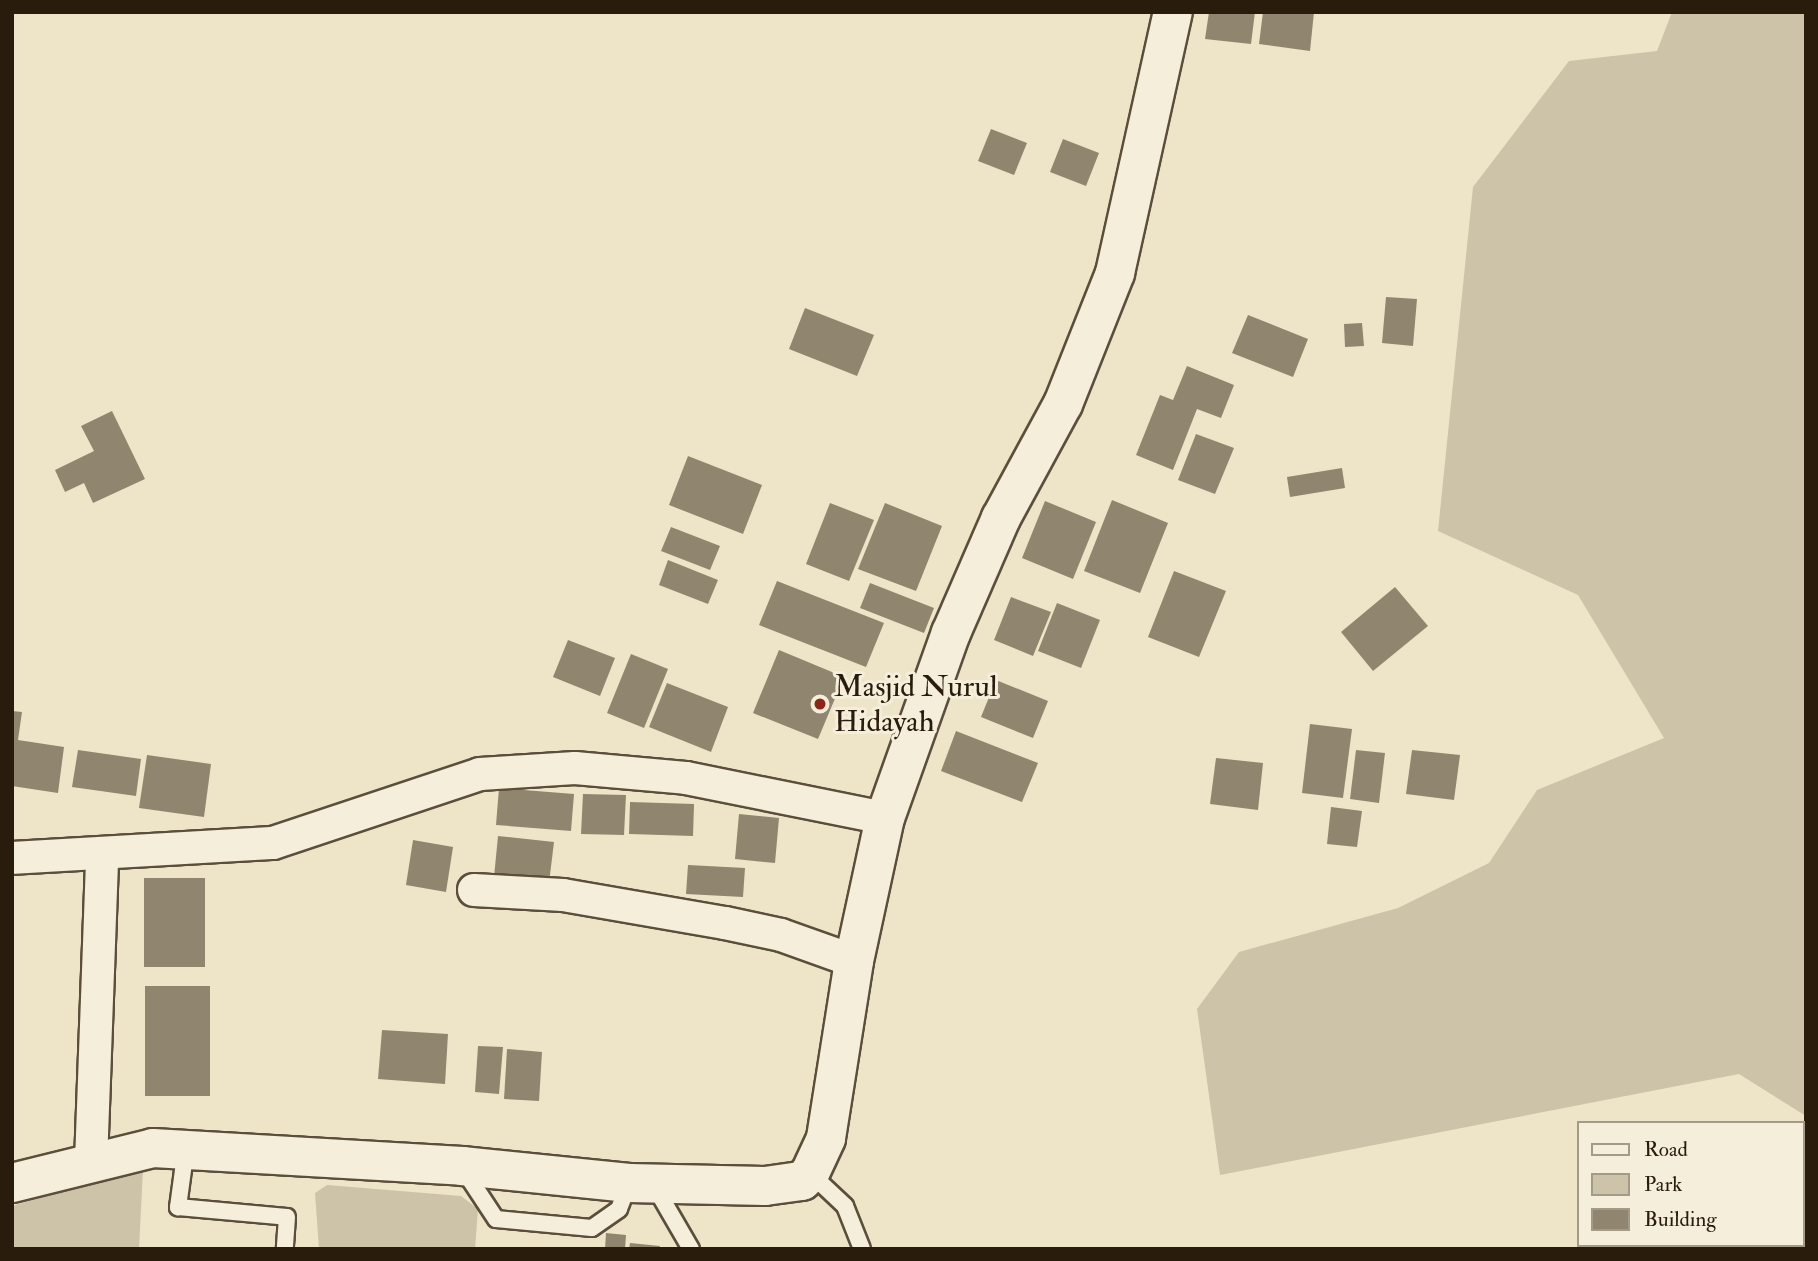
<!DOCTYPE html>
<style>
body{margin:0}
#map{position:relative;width:1818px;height:1261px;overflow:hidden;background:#eee5c8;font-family:"IM FELL Double Pica",serif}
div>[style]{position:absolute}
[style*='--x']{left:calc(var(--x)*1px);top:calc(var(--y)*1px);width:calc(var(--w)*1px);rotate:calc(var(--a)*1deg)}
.green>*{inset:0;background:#cdc3a8}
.building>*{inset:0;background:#90856e}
.roads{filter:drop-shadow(2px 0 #5b4e3b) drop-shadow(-2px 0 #5b4e3b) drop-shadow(0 2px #5b4e3b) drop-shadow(0 -2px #5b4e3b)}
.service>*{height:16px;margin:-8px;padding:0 8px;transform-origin:8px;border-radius:8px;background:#f4eedb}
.minor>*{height:32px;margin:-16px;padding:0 16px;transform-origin:16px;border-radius:16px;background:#f4eedb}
.secondary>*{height:38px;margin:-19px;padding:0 19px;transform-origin:19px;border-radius:19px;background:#f4eedb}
.dots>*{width:19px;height:19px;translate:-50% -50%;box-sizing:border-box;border:4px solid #f4eedb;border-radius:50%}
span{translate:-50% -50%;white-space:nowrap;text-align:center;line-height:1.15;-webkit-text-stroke:6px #f4eedb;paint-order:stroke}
.poi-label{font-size:30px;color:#2a1c0c}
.left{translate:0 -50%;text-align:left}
.frame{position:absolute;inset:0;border:14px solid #2a1c0c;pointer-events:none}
.legend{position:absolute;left:1577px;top:1121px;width:228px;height:126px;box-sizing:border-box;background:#f4eedb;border:2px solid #a39a88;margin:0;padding:9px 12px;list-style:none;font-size:21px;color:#2a1c0c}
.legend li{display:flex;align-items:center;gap:14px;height:35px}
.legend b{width:35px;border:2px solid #a39a88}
</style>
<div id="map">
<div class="green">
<i style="clip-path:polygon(1672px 12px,1806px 12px,1806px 1116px,1739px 1074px,1220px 1175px,1197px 1009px,1239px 952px,1398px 908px,1489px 863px,1537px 790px,1664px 738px,1578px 595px,1438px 531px,1473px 187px,1569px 61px,1657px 51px)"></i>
<i style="clip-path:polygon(143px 1169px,139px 1249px,12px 1249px,12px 1206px)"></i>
<i style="clip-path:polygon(327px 1185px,461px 1196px,478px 1209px,475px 1249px,319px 1249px,315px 1193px)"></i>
</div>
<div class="building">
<i style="clip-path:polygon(1209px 12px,1255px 12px,1251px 44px,1205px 39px)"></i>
<i style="clip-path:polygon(1263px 12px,1314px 12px,1310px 51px,1259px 44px)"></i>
<i style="clip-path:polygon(991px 129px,1027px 143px,1014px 175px,978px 161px)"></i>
<i style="clip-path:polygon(1063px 139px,1099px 153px,1086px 186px,1050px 172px)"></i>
<i style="clip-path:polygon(1386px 297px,1417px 299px,1413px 346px,1382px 343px)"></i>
<i style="clip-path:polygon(805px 308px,874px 335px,857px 376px,789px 349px)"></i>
<i style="clip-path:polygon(1248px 315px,1308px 339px,1293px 377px,1232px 353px)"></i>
<i style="clip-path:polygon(1362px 323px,1364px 346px,1345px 347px,1344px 324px)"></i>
<i style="clip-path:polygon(1187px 366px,1234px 385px,1221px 418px,1197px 409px,1173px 470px,1136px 455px,1160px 395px,1173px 400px)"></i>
<i style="clip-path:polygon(112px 411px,145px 479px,93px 503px,84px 483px,65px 492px,55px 470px,94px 451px,81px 426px)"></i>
<i style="clip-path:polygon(1196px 434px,1234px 448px,1215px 494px,1178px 480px)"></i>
<i style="clip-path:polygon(688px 456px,762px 485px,743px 534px,669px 505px)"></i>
<i style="clip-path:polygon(1342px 468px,1345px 488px,1290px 497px,1287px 477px)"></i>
<i style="clip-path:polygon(1112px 500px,1168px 523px,1140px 593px,1084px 571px)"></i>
<i style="clip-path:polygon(1045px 501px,1096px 522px,1073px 579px,1022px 558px)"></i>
<i style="clip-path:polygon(830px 503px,874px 520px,849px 581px,806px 564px)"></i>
<i style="clip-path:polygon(885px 503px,942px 526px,916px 591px,858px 569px)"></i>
<i style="clip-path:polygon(671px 527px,720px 546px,710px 570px,661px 551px)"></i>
<i style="clip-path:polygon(668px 560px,718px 580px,708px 604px,659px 585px)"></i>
<i style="clip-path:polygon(1174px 571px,1226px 591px,1199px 657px,1148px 637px)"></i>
<i style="clip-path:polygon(777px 581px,884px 623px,866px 667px,759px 625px)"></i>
<i style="clip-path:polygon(870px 583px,934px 608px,924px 633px,860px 608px)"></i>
<i style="clip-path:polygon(1395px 587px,1428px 626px,1373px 671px,1341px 632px)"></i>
<i style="clip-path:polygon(1011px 597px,1051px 612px,1033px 656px,994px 640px)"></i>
<i style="clip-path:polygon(1057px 603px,1100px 620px,1081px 668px,1038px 651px)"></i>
<i style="clip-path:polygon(568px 640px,615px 658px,600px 696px,553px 677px)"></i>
<i style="clip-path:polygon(779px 650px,844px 677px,818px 739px,753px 713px)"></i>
<i style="clip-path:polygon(631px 654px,668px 669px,644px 728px,607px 713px)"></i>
<i style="clip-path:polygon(996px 680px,1048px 701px,1033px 738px,981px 717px)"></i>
<i style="clip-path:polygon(667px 683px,728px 707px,711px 752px,649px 727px)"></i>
<i style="clip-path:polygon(12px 711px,22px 712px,18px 740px,64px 747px,58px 793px,12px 786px)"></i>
<i style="clip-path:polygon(1310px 724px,1352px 729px,1343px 798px,1302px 793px)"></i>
<i style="clip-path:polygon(956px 731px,1038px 763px,1022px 802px,941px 771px)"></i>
<i style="clip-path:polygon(78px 750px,141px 759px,136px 796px,72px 787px)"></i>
<i style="clip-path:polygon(1356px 750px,1385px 753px,1379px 803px,1350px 799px)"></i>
<i style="clip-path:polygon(1412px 750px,1460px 755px,1454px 800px,1406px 794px)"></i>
<i style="clip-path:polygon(147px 755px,211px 764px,204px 817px,139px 808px)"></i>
<i style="clip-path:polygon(1216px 758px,1263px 763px,1258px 810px,1210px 804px)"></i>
<i style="clip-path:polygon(499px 788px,574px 794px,571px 831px,496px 825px)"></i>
<i style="clip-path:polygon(583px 794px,626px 795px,624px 835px,581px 834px)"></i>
<i style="clip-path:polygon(630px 802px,694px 804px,693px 836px,629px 834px)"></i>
<i style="clip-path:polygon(1331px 807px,1362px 811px,1357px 847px,1327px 844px)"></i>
<i style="clip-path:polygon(739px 814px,779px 818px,775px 863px,735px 859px)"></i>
<i style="clip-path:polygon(498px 836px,554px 842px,549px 883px,494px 877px)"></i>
<i style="clip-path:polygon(413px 840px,453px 847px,446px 892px,406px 885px)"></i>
<i style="clip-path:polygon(688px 865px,745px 868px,743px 897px,686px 894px)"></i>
<i style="clip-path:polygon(144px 878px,205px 878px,205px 967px,144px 967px)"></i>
<i style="clip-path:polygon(145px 986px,210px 986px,210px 1096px,145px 1096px)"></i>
<i style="clip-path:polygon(382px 1030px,448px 1034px,445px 1084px,378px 1079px)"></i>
<i style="clip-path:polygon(478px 1046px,503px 1047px,499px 1094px,475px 1092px)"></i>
<i style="clip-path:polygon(507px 1049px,542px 1052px,539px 1101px,504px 1099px)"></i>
<i style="clip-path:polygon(606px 1233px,626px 1235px,625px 1249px,605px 1249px)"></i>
<i style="clip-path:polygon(630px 1243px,660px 1246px,659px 1249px,629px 1249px)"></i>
</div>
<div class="roads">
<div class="service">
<i style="--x:186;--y:1148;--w:60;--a:97.7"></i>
<i style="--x:178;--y:1207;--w:109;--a:5.2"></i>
<i style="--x:287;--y:1217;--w:32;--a:94"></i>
<i style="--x:463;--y:1169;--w:60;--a:56.6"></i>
<i style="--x:496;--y:1219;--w:96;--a:5.4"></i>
<i style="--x:592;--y:1228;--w:33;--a:-35"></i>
<i style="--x:619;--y:1209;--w:28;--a:-69"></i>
<i style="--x:810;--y:1173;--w:48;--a:43.3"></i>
<i style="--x:845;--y:1206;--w:46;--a:68.4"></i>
<i style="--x:655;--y:1187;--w:72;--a:59.9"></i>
</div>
<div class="minor">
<i style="--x:12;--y:858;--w:261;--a:-3.3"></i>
<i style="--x:273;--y:843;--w:218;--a:-18.4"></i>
<i style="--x:480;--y:774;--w:95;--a:-3.6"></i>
<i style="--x:575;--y:768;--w:111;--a:5.1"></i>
<i style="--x:686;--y:778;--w:203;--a:11.4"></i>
<i style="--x:474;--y:890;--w:89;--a:3.2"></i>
<i style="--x:563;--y:895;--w:164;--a:9.8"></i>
<i style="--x:725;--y:923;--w:57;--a:12.1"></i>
<i style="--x:781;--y:935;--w:77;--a:19.6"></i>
<i style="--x:91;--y:1162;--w:307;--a:-87.9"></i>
</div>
<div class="secondary">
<i style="--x:12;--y:1183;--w:145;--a:-13.9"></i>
<i style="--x:153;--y:1148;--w:310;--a:3.3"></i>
<i style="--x:462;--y:1166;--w:168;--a:5.8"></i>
<i style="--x:629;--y:1183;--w:136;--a:1.3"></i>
<i style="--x:765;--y:1186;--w:37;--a:-8"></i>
<i style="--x:802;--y:1181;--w:11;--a:-45"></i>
<i style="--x:810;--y:1173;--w:38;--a:-65"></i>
<i style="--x:826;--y:1138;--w:179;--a:-81"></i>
<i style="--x:854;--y:961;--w:146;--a:-77.8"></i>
<i style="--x:885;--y:818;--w:196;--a:-70.4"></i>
<i style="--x:951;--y:633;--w:125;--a:-66.5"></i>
<i style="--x:1001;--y:518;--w:130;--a:-61.5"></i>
<i style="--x:1063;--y:404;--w:141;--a:-68.3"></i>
<i style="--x:1115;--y:273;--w:267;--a:-77.5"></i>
</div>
</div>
<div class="dots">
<i style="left:820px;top:704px;background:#8f2418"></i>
</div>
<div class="poi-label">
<span class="left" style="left:834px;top:704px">Masjid Nurul<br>Hidayah</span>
</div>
<div class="frame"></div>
<ul class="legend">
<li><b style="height:9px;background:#f4eedb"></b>Road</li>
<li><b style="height:19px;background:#cdc3a8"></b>Park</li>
<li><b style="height:19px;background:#90856e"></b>Building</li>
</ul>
</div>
